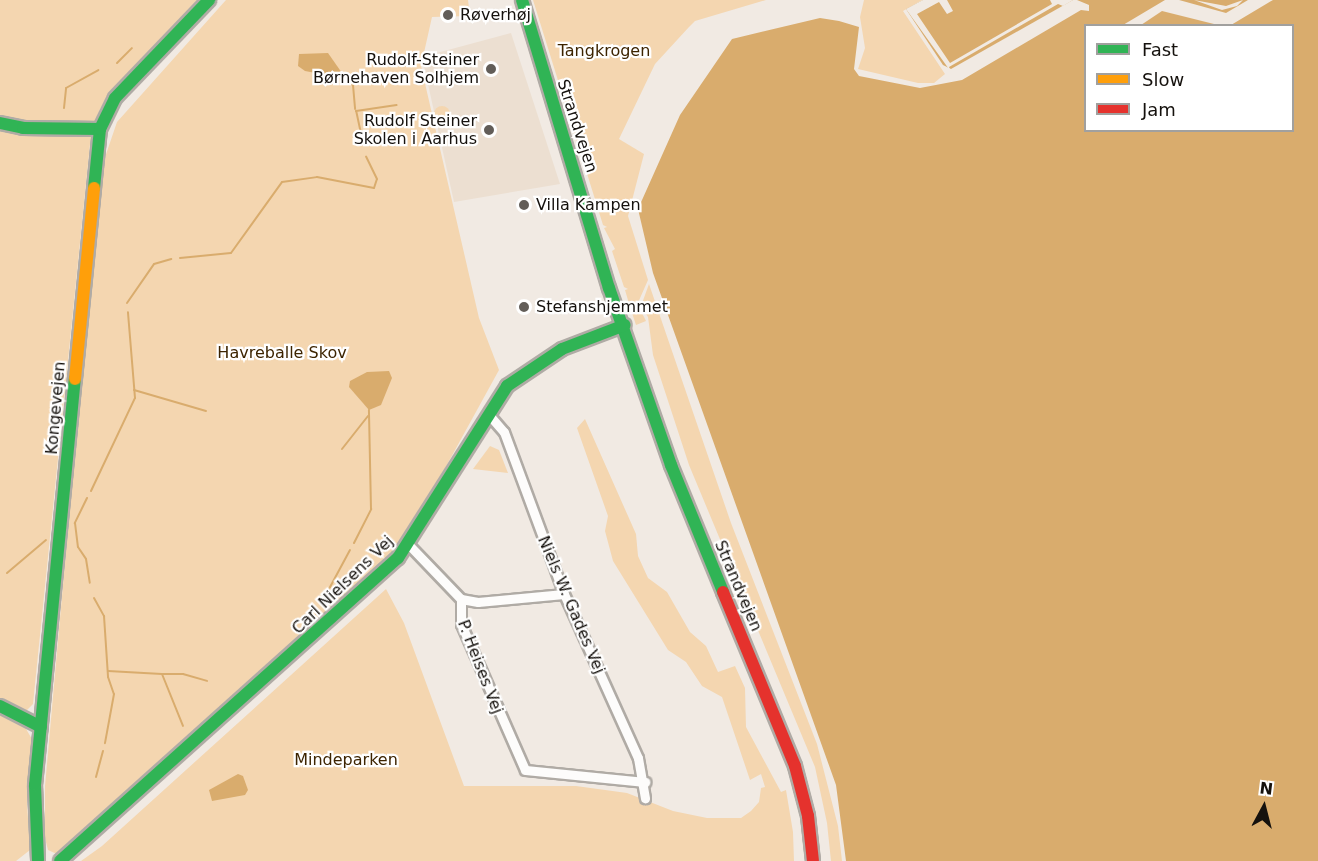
<!DOCTYPE html>
<meta charset="utf-8">
<style>
body{margin:0}
#map{position:relative;width:1318px;height:861px;overflow:hidden;background:#f1eae3;font-family:"DejaVu Sans",sans-serif}
div>[style]{position:absolute}
[style*='--x']{left:calc(var(--x)*1px);top:calc(var(--y)*1px);width:calc(var(--w)*1px);rotate:calc(var(--a)*1deg)}
.built>*{inset:0;background:#ecdfd1}
.green>*{inset:0;background:#f4d6b0}
.round{border-radius:50%}
.water>*{inset:0;background:#d9ac6d}
.pier>*{inset:0;background:#f1eae3}
.stream>*{height:2px;margin:-1px;padding:0 1px;transform-origin:1px;border-radius:1px;background:#d9ac6d}
.roads{filter:drop-shadow(2px 0 #b0aba5) drop-shadow(-2px 0 #b0aba5) drop-shadow(0 2px #b0aba5) drop-shadow(0 -2px #b0aba5)}
.street>*{height:9px;margin:-4.5px;padding:0 4.5px;transform-origin:4.5px;border-radius:4.5px;background:#fdfcfb}
.fast>*{height:12px;margin:-6px;padding:0 6px;transform-origin:6px;border-radius:6px;background:#30b455}
.slow>*{height:12px;margin:-6px;padding:0 6px;transform-origin:6px;border-radius:6px;background:#ff9f0a}
.jam>*{height:12px;margin:-6px;padding:0 6px;transform-origin:6px;border-radius:6px;background:#e5322d}
.dots>*{width:16px;height:16px;translate:-50% -50%;box-sizing:border-box;border:3px solid #fff;border-radius:50%}
span{translate:-50% -50%;white-space:nowrap;text-align:center;line-height:1.15;-webkit-text-stroke:4.5px #fff;paint-order:stroke}
.poi-label{font-size:16px;color:#15110d}
.left{translate:0 -50%;text-align:left}
.right{translate:-100% -50%;text-align:right}
.park-label{font-size:16px;color:#3d2400}
.street-label{font-size:16px;color:#15110d}
.legend{position:absolute;left:1084px;top:24px;width:210px;height:108px;box-sizing:border-box;background:#fff;border:2px solid #a1a09e;margin:0;padding:8px 10px;list-style:none;font-size:18px;color:#15110d}
.legend li{display:flex;align-items:center;gap:12px;height:30px}
.legend b{width:30px;border:2px solid #a1a09e}
.north{position:absolute;left:1234px;top:777px;width:60px;height:60px;-webkit-text-stroke:4px #fff;paint-order:stroke;rotate:7deg;font-size:16px;font-weight:700;line-height:24px;text-align:center;color:#15110d}
.north::after{content:'';display:block;margin:auto;width:21px;height:27px;background:#15110d;clip-path:polygon(50% 0,100% 100%,50% 72%,0 100%)}
</style>
<div id="map">
<div class="built">
<i style="clip-path:polygon(511px 33px,560px 184px,454px 202px,422px 57px)"></i>
</div>
<div class="green">
<i style="clip-path:polygon(0 0,200px 0,100px 109px,90px 144px,33px 704px,24px 713px,0 700px)"></i>
<i style="clip-path:polygon(226px 0,468px 0,470px 16px,432px 17px,421px 66px,479px 318px,499px 370px,416px 521px,390px 557px,349px 598px,59px 855px,48px 850px,45px 838px,45px 786px,100px 172px,117px 122px)"></i>
<i style="clip-path:polygon(533px 0,766px 0,695px 21px,689px 27px,655px 64px,619px 139px,644px 154px,628px 216px,648px 280px,637px 305px,630px 307px,625px 290px,628px 289px,624px 287px,612px 251px,615px 249px,604px 228px,607px 227px,603px 225px)"></i>
<i style="clip-path:polygon(864px 0,922px 0,903px 11px,945px 74px,934px 83px,918px 83px,858px 69px,865px 48px,860px 17px)"></i>
<i class="round" style="left:434px;top:106px;width:16px;height:16px"></i>
<i style="clip-path:polygon(649px 284px,731px 523px,817px 744px,838px 826px,842px 861px,831px 861px,827px 823px,815px 767px,689px 465px,653px 355px,648px 317px,641px 306px)"></i>
<i style="clip-path:polygon(639px 307px,646px 321px,636px 325px,631px 310px)"></i>
<i style="clip-path:polygon(585px 419px,636px 534px,638px 556px,648px 578px,667px 592px,690px 632px,706px 646px,718px 672px,735px 666px,745px 688px,746px 727px,781px 792px,786px 790px,793px 832px,794px 861px,81px 861px,102px 846px,386px 589px,404px 623px,464px 786px,576px 786px,627px 793px,673px 811px,707px 818px,741px 818px,751px 811px,759px 802px,761px 788px,765px 787px,761px 774px,750px 780px,722px 697px,702px 686px,686px 662px,668px 650px,613px 561px,605px 531px,608px 516px,577px 428px)"></i>
<i style="clip-path:polygon(490px 446px,499px 450px,508px 473px,473px 469px)"></i>
<i style="clip-path:polygon(0 711px,25px 727px,33px 741px,27px 803px,30px 850px,16px 861px,0 861px)"></i>
</div>
<div class="water">
<i style="clip-path:polygon(923px 0,1073px 0,951px 69px,943px 65px,906px 9px)"></i>
<i style="clip-path:polygon(1077px 0,1165px 0,1123px 25px,1086px 26px,1086px 130px,1292px 130px,1292px 26px,1231px 25px,1273px 0,1318px 0,1318px 861px,846px 861px,836px 785px,653px 273px,638px 209px,680px 115px,732px 39px,820px 18px,839px 21px,859px 27px,854px 69px,859px 76px,920px 88px,962px 80px,1081px 10px,1089px 11px,1089px 5px)"></i>
<i style="clip-path:polygon(1179px 0,1248px 0,1226px 13px)"></i>
<i style="clip-path:polygon(1162px 11px,1218px 25px,1141px 25px)"></i>
<i style="clip-path:polygon(328px 53px,342px 73px,337px 77px,305px 71px,298px 66px,299px 54px)"></i>
<i style="clip-path:polygon(389px 371px,392px 378px,381px 405px,369px 410px,349px 387px,350px 381px,367px 372px)"></i>
<i style="clip-path:polygon(238px 774px,243px 776px,248px 790px,245px 795px,212px 801px,209px 790px)"></i>
</div>
<div class="pier">
<i style="clip-path:polygon(923px 0,947px 0,953px 11px,947px 14px,939px 2px,917px 14px,950px 63px,1052px 4px,1050px 0,1073px 0,1063px 6px,1058px 4px,949px 67px,951px 72px,906px 9px)"></i>
<i style="clip-path:polygon(1194px 0,1226px 6px,1243px 0,1237px 6px,1222px 10px)"></i>
</div>
<div class="stream">
<i style="--x:117;--y:63;--w:21;--a:-45"></i>
<i style="--x:340;--y:75;--w:16;--a:38"></i>
<i style="--x:353;--y:85;--w:24;--a:85"></i>
<i style="--x:64;--y:108;--w:20;--a:-84"></i>
<i style="--x:66;--y:88;--w:37;--a:-29"></i>
<i style="--x:363;--y:143;--w:33;--a:-102"></i>
<i style="--x:356;--y:111;--w:41;--a:-8.3"></i>
<i style="--x:180;--y:258;--w:51;--a:-5.6"></i>
<i style="--x:231;--y:253;--w:87;--a:-54.3"></i>
<i style="--x:282;--y:182;--w:35;--a:-8"></i>
<i style="--x:317;--y:177;--w:58;--a:10.9"></i>
<i style="--x:374;--y:188;--w:9;--a:-72"></i>
<i style="--x:377;--y:179;--w:25;--a:-116"></i>
<i style="--x:127;--y:303;--w:47;--a:-55.3"></i>
<i style="--x:154;--y:264;--w:18;--a:-16"></i>
<i style="--x:134;--y:390;--w:75;--a:16.3"></i>
<i style="--x:342;--y:449;--w:42;--a:-51.8"></i>
<i style="--x:91;--y:491;--w:103;--a:-64.7"></i>
<i style="--x:135;--y:398;--w:86;--a:-94.7"></i>
<i style="--x:87;--y:498;--w:28;--a:116"></i>
<i style="--x:75;--y:523;--w:24;--a:83"></i>
<i style="--x:78;--y:547;--w:14;--a:56"></i>
<i style="--x:86;--y:559;--w:24;--a:81"></i>
<i style="--x:354;--y:543;--w:38;--a:-63"></i>
<i style="--x:371;--y:509;--w:99;--a:-91.2"></i>
<i style="--x:7;--y:573;--w:51;--a:-40.2"></i>
<i style="--x:94;--y:598;--w:21;--a:61"></i>
<i style="--x:104;--y:616;--w:61;--a:86.2"></i>
<i style="--x:108;--y:677;--w:18;--a:71"></i>
<i style="--x:114;--y:694;--w:50;--a:100.4"></i>
<i style="--x:322;--y:602;--w:59;--a:-61.7"></i>
<i style="--x:310;--y:624;--w:16;--a:-60"></i>
<i style="--x:108;--y:671;--w:54;--a:3.2"></i>
<i style="--x:162;--y:674;--w:56;--a:68"></i>
<i style="--x:163;--y:674;--w:20;--a:0"></i>
<i style="--x:183;--y:674;--w:25;--a:16"></i>
<i style="--x:96;--y:777;--w:27;--a:-75"></i>
</div>
<div class="roads">
<div class="street">
<i style="--x:490;--y:416;--w:21;--a:49"></i>
<i style="--x:504;--y:432;--w:173;--a:69.7"></i>
<i style="--x:564;--y:594;--w:180;--a:65.7"></i>
<i style="--x:638;--y:758;--w:41;--a:80.1"></i>
<i style="--x:409;--y:545;--w:75;--a:46.1"></i>
<i style="--x:461;--y:599;--w:25;--a:90"></i>
<i style="--x:461;--y:624;--w:159;--a:66.3"></i>
<i style="--x:525;--y:770;--w:121;--a:5.7"></i>
<i style="--x:461;--y:599;--w:17;--a:10"></i>
<i style="--x:478;--y:602;--w:86;--a:-5.3"></i>
</div>
<div class="fast">
<i style="--x:522;--y:0;--w:301;--a:73.2"></i>
<i style="--x:609;--y:288;--w:188;--a:70.7"></i>
<i style="--x:671;--y:465;--w:137;--a:67.7"></i>
<i style="--x:0;--y:123;--w:24;--a:12"></i>
<i style="--x:23;--y:128;--w:77;--a:0.7"></i>
<i style="--x:94;--y:188;--w:59;--a:-84.2"></i>
<i style="--x:100;--y:129;--w:34;--a:-64"></i>
<i style="--x:115;--y:98;--w:136;--a:-46.2"></i>
<i style="--x:0;--y:706;--w:46;--a:27.1"></i>
<i style="--x:38;--y:860;--w:75;--a:-92.3"></i>
<i style="--x:35;--y:785;--w:408;--a:-84.4"></i>
<i style="--x:60;--y:861;--w:454;--a:-41.9"></i>
<i style="--x:398;--y:558;--w:204;--a:-57.6"></i>
<i style="--x:507;--y:386;--w:66;--a:-33.9"></i>
<i style="--x:562;--y:349;--w:67;--a:-20.9"></i>
</div>
<div class="slow">
<i style="--x:75;--y:379;--w:192;--a:-84.3"></i>
</div>
<div class="jam">
<i style="--x:723;--y:592;--w:188;--a:67.5"></i>
<i style="--x:795;--y:766;--w:52;--a:75.4"></i>
<i style="--x:808;--y:816;--w:45;--a:83.7"></i>
</div>
</div>
<div class="dots">
<i style="left:448px;top:15px;background:#625d58"></i>
<i style="left:491px;top:69px;background:#625d58"></i>
<i style="left:489px;top:130px;background:#625d58"></i>
<i style="left:524px;top:205px;background:#625d58"></i>
<i style="left:524px;top:307px;background:#625d58"></i>
</div>
<div class="poi-label">
<span class="left" style="left:460px;top:15px">Røverhøj</span>
<span class="right" style="left:479px;top:69px">Rudolf-Steiner<br>Børnehaven Solhjem</span>
<span class="right" style="left:477px;top:130px">Rudolf Steiner<br>Skolen i Aarhus</span>
<span class="left" style="left:536px;top:205px">Villa Kampen</span>
<span class="left" style="left:536px;top:307px">Stefanshjemmet</span>
</div>
<div class="park-label">
<span style="left:604px;top:51px">Tangkrogen</span>
<span style="left:282px;top:353px">Havreballe Skov</span>
<span style="left:346px;top:760px">Mindeparken</span>
</div>
<div class="street-label">
<span style="left:577px;top:126px;rotate:72deg">Strandvejen</span>
<span style="left:56px;top:408px;rotate:-85deg">Kongevejen</span>
<span style="left:343px;top:585px;rotate:-44deg">Carl Nielsens Vej</span>
<span style="left:738px;top:586px;rotate:67deg">Strandvejen</span>
<span style="left:571px;top:605px;rotate:67deg">Niels W. Gades Vej</span>
<span style="left:480px;top:667px;rotate:69deg">P. Heises Vej</span>
</div>
<ul class="legend">
<li><b style="height:8px;background:#30b455"></b>Fast</li>
<li><b style="height:8px;background:#ff9f0a"></b>Slow</li>
<li><b style="height:8px;background:#e5322d"></b>Jam</li>
</ul>
<div class="north">N</div>
</div>
